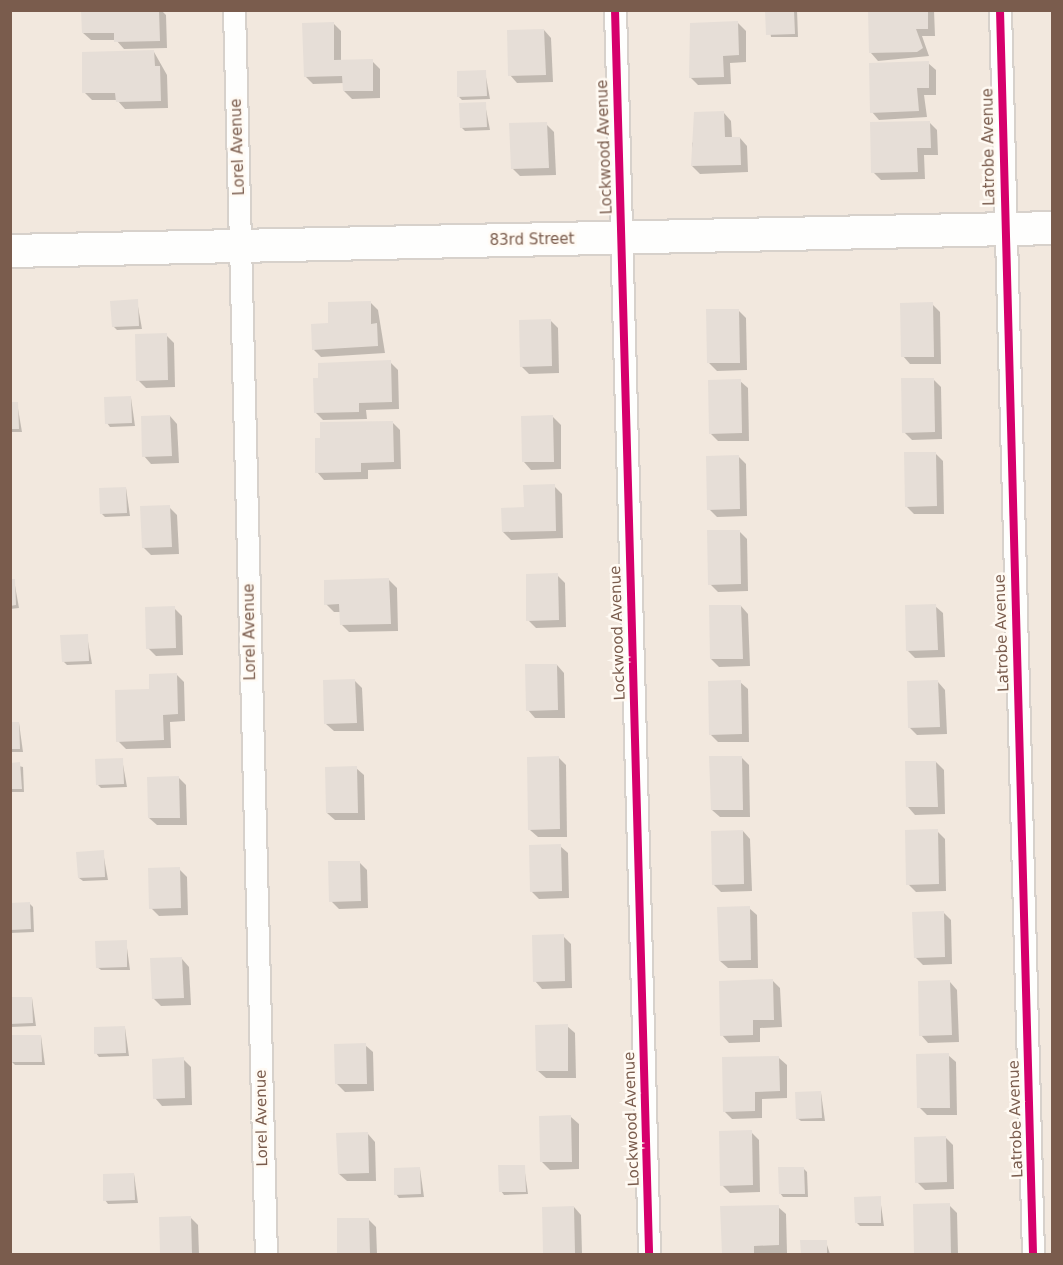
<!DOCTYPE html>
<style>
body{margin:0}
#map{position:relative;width:1063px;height:1265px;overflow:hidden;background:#f9f5f0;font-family:"DejaVu Sans",sans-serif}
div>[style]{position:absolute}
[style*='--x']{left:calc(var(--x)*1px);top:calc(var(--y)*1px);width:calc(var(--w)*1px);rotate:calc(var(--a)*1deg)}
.residential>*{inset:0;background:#f2e8de}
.shadow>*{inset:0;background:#0003}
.building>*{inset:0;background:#e6ded7}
.roads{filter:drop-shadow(2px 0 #d7d1cb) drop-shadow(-2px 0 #d7d1cb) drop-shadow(0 2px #d7d1cb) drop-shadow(0 -2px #d7d1cb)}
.street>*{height:21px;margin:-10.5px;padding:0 10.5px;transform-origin:10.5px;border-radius:10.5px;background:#fefefd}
.secondary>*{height:32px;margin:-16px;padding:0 16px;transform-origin:16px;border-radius:16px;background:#fefefd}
.cycleway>*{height:8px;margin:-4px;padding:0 4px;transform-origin:4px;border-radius:4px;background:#d6006c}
span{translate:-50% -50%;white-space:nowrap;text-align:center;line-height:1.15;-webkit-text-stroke:5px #fffaf3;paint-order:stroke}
.street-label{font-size:15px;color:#7a5c4d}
.frame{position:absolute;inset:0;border:12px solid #7a5c4d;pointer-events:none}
</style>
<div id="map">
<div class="residential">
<i style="clip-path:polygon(11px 11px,1052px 11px,1052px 1254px,11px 1254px)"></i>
</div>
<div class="shadow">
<i style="clip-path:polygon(83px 10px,161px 10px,166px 15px,167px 48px,124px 49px,116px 40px,91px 40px,83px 33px)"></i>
<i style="clip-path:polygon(767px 10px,797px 10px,798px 37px,771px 37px)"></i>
<i style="clip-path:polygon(869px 10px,934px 10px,935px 36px,922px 36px,929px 56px,878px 61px,871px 53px)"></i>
<i style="clip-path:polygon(333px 23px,341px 31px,341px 62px,372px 61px,380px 69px,380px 98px,352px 99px,344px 91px,344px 83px,313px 84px,305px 76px)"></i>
<i style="clip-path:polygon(738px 23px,746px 31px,746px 62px,730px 63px,731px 84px,698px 85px,690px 77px)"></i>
<i style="clip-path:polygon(544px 30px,551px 38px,553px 82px,517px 83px,510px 75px)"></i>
<i style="clip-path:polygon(154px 52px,167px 75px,168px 108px,125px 109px,117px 100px,92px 100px,84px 92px)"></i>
<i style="clip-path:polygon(928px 63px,936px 70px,936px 95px,924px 95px,927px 117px,879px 120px,872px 112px)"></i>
<i style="clip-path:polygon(485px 72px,490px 99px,462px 100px,459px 97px)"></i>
<i style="clip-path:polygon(485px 104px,490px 130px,465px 131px,461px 127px)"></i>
<i style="clip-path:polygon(724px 113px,731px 121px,732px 138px,740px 138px,747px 146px,748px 172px,700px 174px,692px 166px,692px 143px)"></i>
<i style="clip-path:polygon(929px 122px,937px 130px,938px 155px,924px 155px,925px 179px,881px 180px,873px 172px)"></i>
<i style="clip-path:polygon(546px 124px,554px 132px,556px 175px,520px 176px,512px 168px)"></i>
<i style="clip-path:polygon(137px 301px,142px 329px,117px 330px,113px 326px)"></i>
<i style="clip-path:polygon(370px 302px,378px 310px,385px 353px,321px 357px,314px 350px,330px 325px)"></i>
<i style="clip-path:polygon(932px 304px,940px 312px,941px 364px,910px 364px,903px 356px)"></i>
<i style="clip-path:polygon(738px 310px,746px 318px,747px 370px,717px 371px,709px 363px)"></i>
<i style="clip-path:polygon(551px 321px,558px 328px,559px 373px,529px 374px,521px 366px)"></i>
<i style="clip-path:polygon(166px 335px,174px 343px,175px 387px,146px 388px,138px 380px)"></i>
<i style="clip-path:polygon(390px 362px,398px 370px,399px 409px,366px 410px,367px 419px,323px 420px,315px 412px)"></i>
<i style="clip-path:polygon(933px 379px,941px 387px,942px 439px,912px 440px,904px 432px)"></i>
<i style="clip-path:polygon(740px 381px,748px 388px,749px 441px,718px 441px,711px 434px)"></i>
<i style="clip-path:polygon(131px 398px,135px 426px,110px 427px,107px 423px)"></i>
<i style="clip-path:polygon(17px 403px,22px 432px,10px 432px,10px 404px)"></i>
<i style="clip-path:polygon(170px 416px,177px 424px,179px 463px,151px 464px,144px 456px)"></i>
<i style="clip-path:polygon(553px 417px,561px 425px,561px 469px,531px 470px,524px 462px)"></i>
<i style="clip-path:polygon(392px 422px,400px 430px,401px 469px,368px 470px,368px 479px,324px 480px,317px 472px)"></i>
<i style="clip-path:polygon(935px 453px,943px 461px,944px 514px,914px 514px,906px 506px)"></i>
<i style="clip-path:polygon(738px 456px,746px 464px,747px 516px,717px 517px,709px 509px)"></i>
<i style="clip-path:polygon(554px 486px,562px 494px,563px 538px,511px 540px,503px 532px)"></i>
<i style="clip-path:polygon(126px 488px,130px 516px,105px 517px,102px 514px)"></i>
<i style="clip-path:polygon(169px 507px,177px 515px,179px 554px,151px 555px,143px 547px)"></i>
<i style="clip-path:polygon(739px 531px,747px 539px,748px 591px,718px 592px,710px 584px)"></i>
<i style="clip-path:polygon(557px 575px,565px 583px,566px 627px,536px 628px,528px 620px)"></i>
<i style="clip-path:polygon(14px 580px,19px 608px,10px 609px,10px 581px)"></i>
<i style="clip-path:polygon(389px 580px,397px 588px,398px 631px,349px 632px,341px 624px,341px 612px,334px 612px,326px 604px)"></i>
<i style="clip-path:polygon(741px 606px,748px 614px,750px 666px,719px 667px,711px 659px)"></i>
<i style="clip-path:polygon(935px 606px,943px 613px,945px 657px,915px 658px,907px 650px)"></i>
<i style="clip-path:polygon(174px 608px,182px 616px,183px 655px,156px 656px,148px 648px)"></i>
<i style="clip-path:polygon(87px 636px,92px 664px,67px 665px,63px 661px)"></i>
<i style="clip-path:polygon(557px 665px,564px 673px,565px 718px,535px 718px,528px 710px)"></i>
<i style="clip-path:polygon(176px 674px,184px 682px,185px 721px,170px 722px,171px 748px,126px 749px,118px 741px,151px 690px)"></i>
<i style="clip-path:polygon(355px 681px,362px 688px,364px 731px,334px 731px,326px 724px)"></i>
<i style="clip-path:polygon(740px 682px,748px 689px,749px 742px,718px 742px,711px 735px)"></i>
<i style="clip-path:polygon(938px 682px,945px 690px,947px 734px,917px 735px,909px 727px)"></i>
<i style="clip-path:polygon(19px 723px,23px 752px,10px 752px,10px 724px)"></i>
<i style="clip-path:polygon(558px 757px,566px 765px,567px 837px,538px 837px,530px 830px)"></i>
<i style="clip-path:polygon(741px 757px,749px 765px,750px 817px,720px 817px,712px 810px)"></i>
<i style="clip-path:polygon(122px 759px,127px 787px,101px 788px,98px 785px)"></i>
<i style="clip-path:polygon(936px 762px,944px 770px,945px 814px,915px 815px,908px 807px)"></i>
<i style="clip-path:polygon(10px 764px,23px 767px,24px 792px,10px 792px)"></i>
<i style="clip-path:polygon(356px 768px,364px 775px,365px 820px,335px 820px,327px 813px)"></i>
<i style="clip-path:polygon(178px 777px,186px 785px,187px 825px,157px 825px,149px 818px)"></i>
<i style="clip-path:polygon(743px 831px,750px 839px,752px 891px,721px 892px,713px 884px)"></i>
<i style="clip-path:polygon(937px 831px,945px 839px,946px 891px,916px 892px,908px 884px)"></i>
<i style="clip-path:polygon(560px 846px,568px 853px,569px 898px,539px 899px,531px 891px)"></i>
<i style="clip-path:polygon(103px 852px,108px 880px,83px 881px,79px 878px)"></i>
<i style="clip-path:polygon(359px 862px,367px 870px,368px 908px,339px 909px,331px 901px)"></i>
<i style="clip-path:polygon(179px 869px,187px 877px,188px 915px,159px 916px,151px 908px)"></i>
<i style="clip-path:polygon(10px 904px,30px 904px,33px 907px,34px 932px,10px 933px)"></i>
<i style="clip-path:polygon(749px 908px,757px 915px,758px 968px,728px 968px,720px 961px)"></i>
<i style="clip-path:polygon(943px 912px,951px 920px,952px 964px,923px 965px,915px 957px)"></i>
<i style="clip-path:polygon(563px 936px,571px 944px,572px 988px,542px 989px,535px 981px)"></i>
<i style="clip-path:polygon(126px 941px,130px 970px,101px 970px,97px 967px)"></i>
<i style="clip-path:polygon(182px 959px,189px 967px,191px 1005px,161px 1006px,153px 998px)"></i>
<i style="clip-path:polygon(773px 981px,780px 988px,782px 1027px,760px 1028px,760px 1042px,729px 1043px,722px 1035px)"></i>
<i style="clip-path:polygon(950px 982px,957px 990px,959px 1042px,928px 1043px,921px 1035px)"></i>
<i style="clip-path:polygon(32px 998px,36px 1026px,10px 1027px,10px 999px)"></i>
<i style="clip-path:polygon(567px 1026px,575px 1033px,576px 1078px,546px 1078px,538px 1071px)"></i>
<i style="clip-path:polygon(125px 1028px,129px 1056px,99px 1057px,96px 1053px)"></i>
<i style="clip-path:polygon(41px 1036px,45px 1065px,15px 1065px,12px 1062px)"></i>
<i style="clip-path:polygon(365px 1045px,373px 1052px,374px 1091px,345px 1092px,337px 1084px)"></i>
<i style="clip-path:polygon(948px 1055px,956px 1062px,957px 1115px,927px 1115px,919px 1107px)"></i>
<i style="clip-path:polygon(779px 1058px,787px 1065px,787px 1098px,762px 1099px,762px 1118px,732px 1119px,724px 1111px)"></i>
<i style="clip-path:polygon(183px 1059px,191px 1067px,192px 1105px,162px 1106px,155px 1098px)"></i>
<i style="clip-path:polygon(821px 1093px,825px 1121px,801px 1121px,797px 1118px)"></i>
<i style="clip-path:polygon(571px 1117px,579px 1124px,579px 1169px,550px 1170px,542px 1162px)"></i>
<i style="clip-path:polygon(751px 1132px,759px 1140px,760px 1192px,730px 1193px,722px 1185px)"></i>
<i style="clip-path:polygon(368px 1134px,375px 1142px,376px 1181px,347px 1181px,339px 1174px)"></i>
<i style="clip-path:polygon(945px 1137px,953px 1145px,954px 1189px,925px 1190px,917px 1182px)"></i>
<i style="clip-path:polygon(524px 1166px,528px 1194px,504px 1195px,501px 1191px)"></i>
<i style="clip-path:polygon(420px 1169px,424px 1197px,399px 1198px,396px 1194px)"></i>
<i style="clip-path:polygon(804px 1169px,807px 1172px,808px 1197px,783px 1197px,780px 1193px)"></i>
<i style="clip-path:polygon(134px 1174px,138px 1203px,108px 1204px,105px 1200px)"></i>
<i style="clip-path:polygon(880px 1198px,884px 1226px,860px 1226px,856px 1222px)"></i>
<i style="clip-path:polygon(949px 1205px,957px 1213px,958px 1254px,916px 1254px,915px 1206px)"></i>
<i style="clip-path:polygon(574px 1207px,581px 1215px,582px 1254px,546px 1254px)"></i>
<i style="clip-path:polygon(778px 1207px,786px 1214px,787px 1253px,723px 1254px,722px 1208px)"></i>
<i style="clip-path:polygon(190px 1217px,198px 1225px,199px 1254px,162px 1254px,160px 1218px)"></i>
<i style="clip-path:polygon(368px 1219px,376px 1227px,377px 1254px,339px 1254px,338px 1220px)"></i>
<i style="clip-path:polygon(802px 1242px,826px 1242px,830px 1254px,802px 1254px)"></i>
</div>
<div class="building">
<i style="clip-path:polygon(81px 10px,159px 10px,160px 41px,114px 42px,114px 33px,82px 33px)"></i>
<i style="clip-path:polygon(765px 10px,794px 10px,795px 34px,766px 35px)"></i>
<i style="clip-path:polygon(868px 10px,928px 10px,928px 29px,916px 29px,923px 48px,917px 52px,869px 53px)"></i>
<i style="clip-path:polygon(738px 21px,739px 55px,723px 56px,724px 77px,689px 78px,690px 23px)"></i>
<i style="clip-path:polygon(334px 22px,334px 60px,373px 59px,373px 91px,343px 91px,342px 76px,304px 77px,302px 23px)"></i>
<i style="clip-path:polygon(544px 29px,546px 75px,508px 76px,507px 30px)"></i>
<i style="clip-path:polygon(154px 50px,155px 66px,160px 66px,161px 101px,116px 102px,115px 93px,82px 93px,82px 52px)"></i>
<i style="clip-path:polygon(929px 61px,929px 88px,917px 88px,919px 111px,870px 113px,869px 63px)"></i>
<i style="clip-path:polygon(486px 70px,487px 96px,457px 97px,457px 71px)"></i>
<i style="clip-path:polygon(486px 102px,487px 127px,460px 128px,459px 103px)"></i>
<i style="clip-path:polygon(724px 111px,725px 137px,740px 137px,741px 165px,691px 166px,694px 112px)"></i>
<i style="clip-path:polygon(930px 121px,931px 148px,917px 148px,918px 172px,871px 173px,870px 122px)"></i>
<i style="clip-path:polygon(547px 122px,549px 168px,511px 169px,509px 123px)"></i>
<i style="clip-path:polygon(138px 299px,139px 326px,112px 327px,110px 301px)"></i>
<i style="clip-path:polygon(371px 301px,371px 324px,377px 323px,378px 346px,312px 350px,311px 324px,328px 323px,328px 302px)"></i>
<i style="clip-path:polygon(933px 302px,934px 357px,901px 357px,900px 303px)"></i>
<i style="clip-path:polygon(706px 309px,739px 309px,740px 363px,707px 363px)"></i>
<i style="clip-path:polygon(551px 319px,552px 366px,520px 367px,519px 320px)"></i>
<i style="clip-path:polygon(167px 333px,168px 380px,136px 381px,135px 334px)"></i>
<i style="clip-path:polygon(391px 360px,392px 402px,359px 403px,359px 412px,314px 413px,313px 378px,318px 378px,318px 363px)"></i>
<i style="clip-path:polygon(901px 378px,934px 378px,935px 432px,902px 433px)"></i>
<i style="clip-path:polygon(741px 379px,742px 433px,709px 434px,708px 380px)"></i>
<i style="clip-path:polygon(131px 396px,132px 423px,105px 424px,104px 397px)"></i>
<i style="clip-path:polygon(10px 402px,18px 402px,19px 429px,10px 429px)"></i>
<i style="clip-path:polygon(170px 415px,172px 456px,142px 457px,141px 416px)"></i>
<i style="clip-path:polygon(553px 415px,554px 462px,522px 462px,521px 416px)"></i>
<i style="clip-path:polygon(393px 421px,394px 462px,361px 463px,361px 472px,315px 473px,315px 438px,320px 438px,320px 422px)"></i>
<i style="clip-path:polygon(904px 452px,936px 452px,937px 506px,905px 507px)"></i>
<i style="clip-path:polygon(739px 455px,740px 509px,707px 510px,706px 456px)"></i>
<i style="clip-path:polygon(555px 484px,556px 531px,502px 532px,501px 508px,524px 507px,523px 485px)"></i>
<i style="clip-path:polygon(126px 487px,127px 513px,100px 514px,99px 488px)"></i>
<i style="clip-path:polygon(170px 505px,172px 547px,142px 548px,140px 506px)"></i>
<i style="clip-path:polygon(707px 530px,740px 530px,741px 584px,708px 585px)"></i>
<i style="clip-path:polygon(558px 573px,559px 620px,526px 621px,526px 574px)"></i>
<i style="clip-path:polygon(389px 578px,391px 624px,340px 625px,339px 604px,324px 605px,324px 580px)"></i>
<i style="clip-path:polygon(10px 579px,15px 579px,16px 605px,10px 606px)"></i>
<i style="clip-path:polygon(936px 604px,938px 650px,906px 651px,905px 605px)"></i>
<i style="clip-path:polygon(709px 605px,741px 605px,743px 659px,710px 659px)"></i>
<i style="clip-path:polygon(175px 606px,176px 648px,146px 649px,145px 607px)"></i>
<i style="clip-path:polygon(88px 634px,89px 661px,62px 662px,60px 635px)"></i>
<i style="clip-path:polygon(525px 664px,557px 664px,558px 710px,526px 711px)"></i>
<i style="clip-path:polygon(177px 673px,178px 714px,163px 715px,164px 740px,116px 742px,115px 690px,149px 689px,149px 674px)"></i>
<i style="clip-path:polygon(355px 679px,357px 723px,324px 724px,323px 680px)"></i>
<i style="clip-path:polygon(741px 680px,742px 734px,709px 735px,708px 681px)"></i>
<i style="clip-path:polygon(938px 680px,940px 727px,908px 728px,907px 681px)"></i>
<i style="clip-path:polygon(10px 722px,19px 722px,20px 749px,10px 749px)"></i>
<i style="clip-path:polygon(559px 756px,560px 829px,528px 830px,527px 757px)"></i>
<i style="clip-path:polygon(709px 756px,742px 756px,743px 810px,711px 810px)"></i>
<i style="clip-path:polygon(123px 758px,124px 784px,96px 785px,95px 759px)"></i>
<i style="clip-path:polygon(905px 761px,936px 761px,938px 807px,906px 807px)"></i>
<i style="clip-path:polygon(20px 762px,22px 789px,10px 789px,10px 763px)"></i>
<i style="clip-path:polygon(357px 766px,358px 813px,326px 813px,325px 767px)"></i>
<i style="clip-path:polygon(179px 776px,180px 818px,148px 818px,147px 777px)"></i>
<i style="clip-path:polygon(938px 829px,939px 884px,906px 885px,905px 830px)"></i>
<i style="clip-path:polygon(743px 830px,744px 884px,712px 885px,711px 831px)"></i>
<i style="clip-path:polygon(561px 844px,562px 891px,530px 892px,529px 845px)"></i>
<i style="clip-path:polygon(104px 850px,105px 877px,78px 878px,76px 852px)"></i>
<i style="clip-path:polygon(328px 861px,360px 861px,361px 901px,329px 902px)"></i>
<i style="clip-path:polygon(180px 867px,181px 908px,149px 909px,148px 868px)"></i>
<i style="clip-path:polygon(30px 902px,31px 929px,10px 930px,10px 903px)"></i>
<i style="clip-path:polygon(750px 906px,751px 960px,719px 961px,717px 907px)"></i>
<i style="clip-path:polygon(944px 911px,945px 957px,914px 958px,912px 912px)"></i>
<i style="clip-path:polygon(564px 934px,565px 981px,533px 982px,532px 935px)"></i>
<i style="clip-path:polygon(127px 940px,127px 967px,96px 968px,95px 941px)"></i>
<i style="clip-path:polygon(182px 957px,184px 998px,152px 999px,150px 958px)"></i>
<i style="clip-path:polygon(773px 979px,774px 1020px,753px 1020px,753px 1035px,720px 1036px,719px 981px)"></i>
<i style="clip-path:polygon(950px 980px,952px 1035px,919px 1036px,918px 981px)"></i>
<i style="clip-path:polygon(10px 997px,32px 997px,33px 1023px,10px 1024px)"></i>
<i style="clip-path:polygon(568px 1024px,568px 1071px,536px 1071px,535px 1025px)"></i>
<i style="clip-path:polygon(125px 1026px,126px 1053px,94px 1054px,94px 1027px)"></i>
<i style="clip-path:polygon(10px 1035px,41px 1035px,42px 1062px,10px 1062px)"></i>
<i style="clip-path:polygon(366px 1043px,367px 1084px,335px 1084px,334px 1044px)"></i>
<i style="clip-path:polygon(949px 1053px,950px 1108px,917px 1108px,916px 1054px)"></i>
<i style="clip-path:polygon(779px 1056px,780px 1091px,755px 1092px,755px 1111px,723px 1112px,722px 1057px)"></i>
<i style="clip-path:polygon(184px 1057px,185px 1098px,153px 1099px,152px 1059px)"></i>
<i style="clip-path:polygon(821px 1091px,822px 1118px,796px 1119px,795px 1092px)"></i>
<i style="clip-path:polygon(571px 1115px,572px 1162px,540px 1162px,539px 1116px)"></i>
<i style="clip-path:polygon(752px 1130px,753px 1185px,720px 1186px,719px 1131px)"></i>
<i style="clip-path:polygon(368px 1132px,369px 1173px,338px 1174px,336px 1133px)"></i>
<i style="clip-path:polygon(946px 1136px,947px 1182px,915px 1183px,914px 1137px)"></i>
<i style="clip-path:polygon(498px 1165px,525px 1165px,526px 1192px,499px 1192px)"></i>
<i style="clip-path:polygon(420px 1167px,421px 1194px,394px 1195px,394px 1168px)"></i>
<i style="clip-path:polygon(778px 1167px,804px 1167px,805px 1194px,779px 1194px)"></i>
<i style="clip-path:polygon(134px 1173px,135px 1200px,103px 1201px,103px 1174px)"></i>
<i style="clip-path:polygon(881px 1196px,881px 1223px,855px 1223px,854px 1197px)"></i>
<i style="clip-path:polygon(950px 1203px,951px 1254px,914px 1254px,913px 1204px)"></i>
<i style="clip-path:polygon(779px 1205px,779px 1245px,754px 1246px,754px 1254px,722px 1254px,720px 1206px)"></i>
<i style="clip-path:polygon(574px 1206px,575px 1253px,543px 1253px,542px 1207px)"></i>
<i style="clip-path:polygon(191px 1216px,192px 1254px,160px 1254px,159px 1217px)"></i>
<i style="clip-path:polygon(337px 1218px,369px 1218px,370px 1254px,337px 1254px)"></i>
<i style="clip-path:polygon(800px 1240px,827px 1240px,827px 1254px,801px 1254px)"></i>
</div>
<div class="roads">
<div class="street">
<i style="--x:234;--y:10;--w:1244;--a:88.53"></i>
<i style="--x:615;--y:10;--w:1244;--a:88.43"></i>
<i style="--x:1000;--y:10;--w:1244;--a:88.48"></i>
</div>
<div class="secondary">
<i style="--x:10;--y:251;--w:1042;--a:-1.26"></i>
</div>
</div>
<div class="cycleway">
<i style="--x:615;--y:10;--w:1244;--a:88.43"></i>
<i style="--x:1000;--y:10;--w:1244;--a:88.48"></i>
</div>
<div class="street-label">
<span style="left:238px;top:147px;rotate:-92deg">Lorel Avenue</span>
<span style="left:605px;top:147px;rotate:-92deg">Lockwood Avenue</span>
<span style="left:989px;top:147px;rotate:-91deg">Latrobe Avenue</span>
<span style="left:532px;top:240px;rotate:-1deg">83rd Street</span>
<span style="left:250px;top:632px;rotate:-91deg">Lorel Avenue</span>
<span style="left:618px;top:633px;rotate:-92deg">Lockwood Avenue</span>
<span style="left:1002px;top:633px;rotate:-92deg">Latrobe Avenue</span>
<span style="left:262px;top:1118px;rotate:-91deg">Lorel Avenue</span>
<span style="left:632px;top:1119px;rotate:-92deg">Lockwood Avenue</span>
<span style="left:1016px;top:1119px;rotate:-92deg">Latrobe Avenue</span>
</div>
<div class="frame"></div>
</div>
